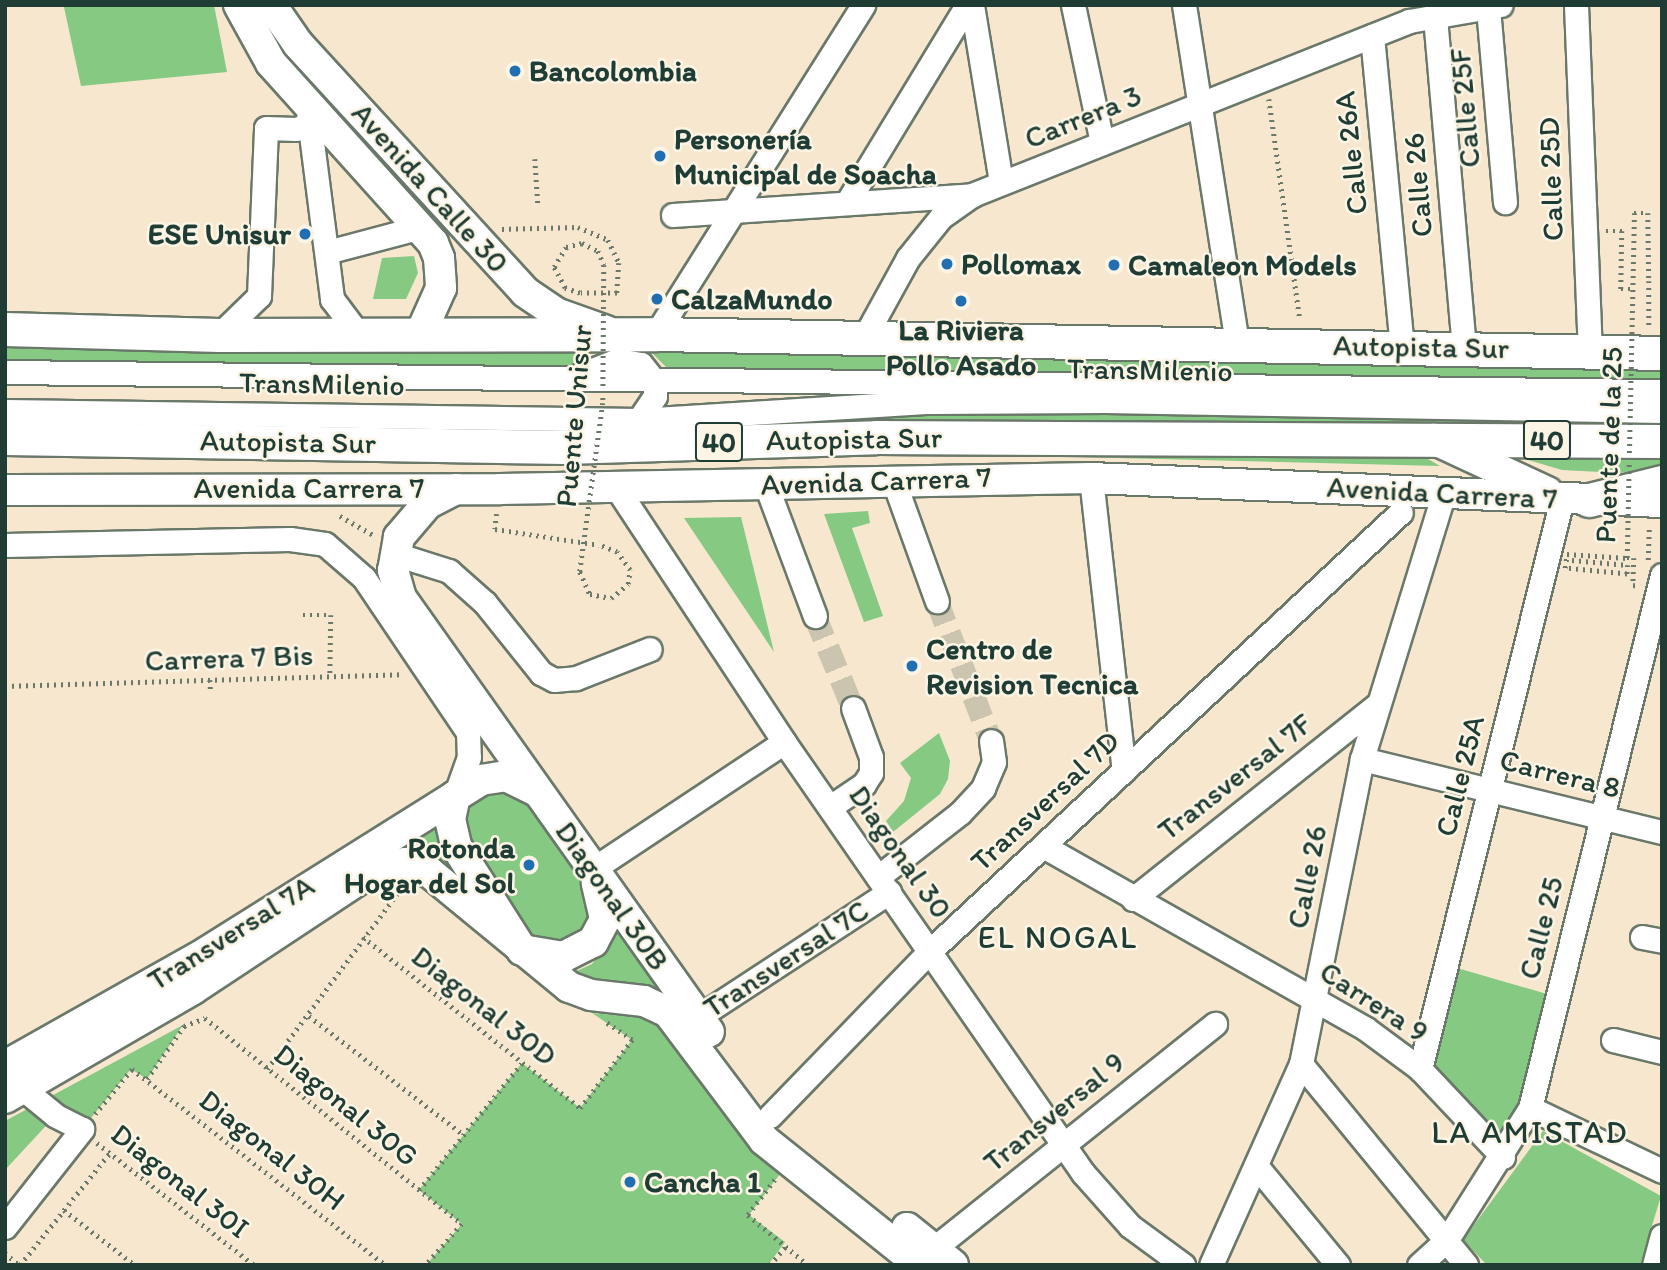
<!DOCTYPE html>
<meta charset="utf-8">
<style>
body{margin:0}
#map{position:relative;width:1667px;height:1270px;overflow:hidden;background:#f6e7ce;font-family:Itim,sans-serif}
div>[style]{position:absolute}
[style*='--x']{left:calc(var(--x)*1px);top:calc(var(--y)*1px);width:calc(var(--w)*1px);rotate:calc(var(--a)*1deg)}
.green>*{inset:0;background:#85c982}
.minor-tunnel>*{height:23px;margin-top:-11.5px;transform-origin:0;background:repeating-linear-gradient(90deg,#cbc5af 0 23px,transparent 0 34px)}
.path>*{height:4.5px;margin-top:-2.25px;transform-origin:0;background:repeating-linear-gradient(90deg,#6a786a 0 2px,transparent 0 7px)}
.roads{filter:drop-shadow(2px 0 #6a786a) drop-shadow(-2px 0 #6a786a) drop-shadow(0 2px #6a786a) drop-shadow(0 -2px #6a786a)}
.minor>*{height:23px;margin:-11.5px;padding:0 11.5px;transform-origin:11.5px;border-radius:11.5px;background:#fff}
.major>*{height:30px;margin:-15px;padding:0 15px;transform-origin:15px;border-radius:15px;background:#fff}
.highway>*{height:33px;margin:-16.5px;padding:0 16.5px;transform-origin:16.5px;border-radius:16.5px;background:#fff}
.path-bridge>*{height:4.5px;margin-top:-2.25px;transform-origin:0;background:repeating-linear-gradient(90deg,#6a786a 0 2px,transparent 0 7px)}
.dots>*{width:19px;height:19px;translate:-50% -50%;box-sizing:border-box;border:4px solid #fcf5e5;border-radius:50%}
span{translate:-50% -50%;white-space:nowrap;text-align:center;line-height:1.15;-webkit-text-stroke:5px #fcf5e5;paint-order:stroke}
.shield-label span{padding:2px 5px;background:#fcf5e5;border:2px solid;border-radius:5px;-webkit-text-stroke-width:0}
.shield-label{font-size:28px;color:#1f3d34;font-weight:700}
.poi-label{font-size:30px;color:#1f3d34;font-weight:700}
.left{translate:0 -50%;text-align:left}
.right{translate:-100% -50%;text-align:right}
.street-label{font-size:30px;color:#1f3d34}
.neighbourhood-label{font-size:32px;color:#1f3d34;letter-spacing:2px}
.frame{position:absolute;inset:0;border:7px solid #1f3d34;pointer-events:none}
</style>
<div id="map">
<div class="green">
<i style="clip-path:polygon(214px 5px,227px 72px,81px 86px,64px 7px)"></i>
<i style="clip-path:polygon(414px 256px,418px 273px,406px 299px,373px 299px,382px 258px)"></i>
<i style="clip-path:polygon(5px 346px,225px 352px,594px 347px,566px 368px,5px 361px)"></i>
<i style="clip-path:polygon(647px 348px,1662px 368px,1662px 380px,670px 371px)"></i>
<i style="clip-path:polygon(944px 410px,1662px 422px,1662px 434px,944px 419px,737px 425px)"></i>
<i style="clip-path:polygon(869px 452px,1421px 455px,1440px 466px,960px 454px,758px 458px)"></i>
<i style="clip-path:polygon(1511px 455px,1662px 455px,1662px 468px,1620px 473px,1562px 470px)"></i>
<i style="clip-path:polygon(868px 511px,870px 523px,852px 528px,883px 616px,864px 622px,824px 514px)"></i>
<i style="clip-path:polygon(741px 517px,774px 652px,684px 518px)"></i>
<i style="clip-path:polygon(939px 733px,950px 761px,948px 779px,940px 794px,893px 832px,886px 821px,904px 801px,911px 778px,900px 763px)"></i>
<i style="clip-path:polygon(503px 789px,529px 801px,591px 889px,596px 903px,580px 943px,535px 944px,470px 845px,464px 830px,466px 803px)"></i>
<i style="clip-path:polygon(440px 817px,469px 883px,386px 852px)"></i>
<i style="clip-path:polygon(617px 926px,673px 1002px,599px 988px,570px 974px,592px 964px,610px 943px)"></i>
<i style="clip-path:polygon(1457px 968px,1547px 994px,1522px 1106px,1502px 1140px,1433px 1067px)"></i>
<i style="clip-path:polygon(592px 1013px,657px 1019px,783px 1170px,749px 1215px,785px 1242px,768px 1265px,426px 1265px,462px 1224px,419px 1190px,522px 1063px,580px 1108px,632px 1040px)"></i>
<i style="clip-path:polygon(183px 1025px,147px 1079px,131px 1069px,82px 1129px,55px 1116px,5px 1170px,5px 1121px)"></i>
<i style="clip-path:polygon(1543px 1131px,1661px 1196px,1640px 1265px,1487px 1265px,1463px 1240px)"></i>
</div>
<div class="minor-tunnel">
<i style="--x:937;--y:601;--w:150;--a:68.9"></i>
<i style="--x:815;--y:616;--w:100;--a:67.6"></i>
</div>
<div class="path">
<i style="--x:1269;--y:99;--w:222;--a:82"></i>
<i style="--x:535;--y:159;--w:45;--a:86.2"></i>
<i style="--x:502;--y:229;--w:76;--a:-1.5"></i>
<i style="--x:578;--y:227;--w:33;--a:23"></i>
<i style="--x:608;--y:240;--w:25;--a:64"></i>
<i style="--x:619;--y:263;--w:30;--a:94"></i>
<i style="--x:617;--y:293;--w:36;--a:180"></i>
<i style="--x:1606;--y:231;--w:16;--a:0"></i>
<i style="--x:1622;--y:231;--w:58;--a:91"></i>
<i style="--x:1621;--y:289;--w:13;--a:0"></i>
<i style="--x:1649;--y:281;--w:45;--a:90"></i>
<i style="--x:497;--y:514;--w:15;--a:98"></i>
<i style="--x:495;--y:529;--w:105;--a:8.7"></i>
<i style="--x:340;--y:516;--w:40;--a:29.7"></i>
<i style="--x:1627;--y:558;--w:7;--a:0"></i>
<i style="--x:1634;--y:558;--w:27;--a:92"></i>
<i style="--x:1633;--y:585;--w:7;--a:8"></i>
<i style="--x:1648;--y:560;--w:33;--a:-88"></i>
<i style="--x:303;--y:615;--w:28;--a:0"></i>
<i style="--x:331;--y:615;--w:61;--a:90.9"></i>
<i style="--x:210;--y:680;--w:13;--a:86"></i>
<i style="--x:5;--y:686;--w:398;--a:-1.7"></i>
<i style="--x:363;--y:937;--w:276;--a:38.2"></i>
<i style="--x:580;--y:1108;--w:86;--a:-52.6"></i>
<i style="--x:632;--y:1040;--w:32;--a:-146"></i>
<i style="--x:309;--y:1016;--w:195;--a:37.5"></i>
<i style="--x:267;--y:1069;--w:223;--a:-53.4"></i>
<i style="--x:147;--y:1079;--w:65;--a:-55.1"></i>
<i style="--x:184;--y:1026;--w:22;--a:-21"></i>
<i style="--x:205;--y:1018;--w:329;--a:38.7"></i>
<i style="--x:462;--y:1224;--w:55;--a:131.3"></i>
<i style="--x:95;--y:1114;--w:58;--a:-50.6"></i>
<i style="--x:132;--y:1069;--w:321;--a:37.7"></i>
<i style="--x:97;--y:1143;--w:199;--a:37.8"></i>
<i style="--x:775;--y:1180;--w:44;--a:127.6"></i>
<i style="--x:748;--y:1215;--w:78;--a:39.8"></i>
<i style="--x:419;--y:1190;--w:164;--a:-51"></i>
<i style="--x:64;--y:1210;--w:90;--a:37.8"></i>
<i style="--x:5;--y:1253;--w:18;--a:41"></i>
<i style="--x:20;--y:1265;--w:142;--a:-51.3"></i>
<i style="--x:770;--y:1265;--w:25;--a:-50"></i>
</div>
<div class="roads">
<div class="minor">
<i style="--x:972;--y:5;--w:180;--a:80.7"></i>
<i style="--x:1073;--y:5;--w:141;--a:78.1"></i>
<i style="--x:1184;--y:5;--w:343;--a:81.1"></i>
<i style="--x:1576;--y:5;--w:346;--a:87.7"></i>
<i style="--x:1488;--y:8;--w:195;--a:85"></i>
<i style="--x:1435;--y:17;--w:332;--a:85"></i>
<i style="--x:1372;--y:36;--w:312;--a:84.5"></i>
<i style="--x:308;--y:111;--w:190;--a:82.7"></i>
<i style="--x:332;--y:299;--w:45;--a:53.1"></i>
<i style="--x:848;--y:201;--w:229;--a:-58.7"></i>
<i style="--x:673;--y:215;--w:300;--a:-3.8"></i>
<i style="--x:972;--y:195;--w:470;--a:-21.7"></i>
<i style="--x:1409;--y:21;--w:93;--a:-9.9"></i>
<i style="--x:327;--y:252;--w:97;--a:-14.9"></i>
<i style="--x:656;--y:334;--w:389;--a:-57.8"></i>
<i style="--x:219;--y:335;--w:56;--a:-44.3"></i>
<i style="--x:259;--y:296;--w:168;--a:-87.6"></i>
<i style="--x:266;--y:128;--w:30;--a:2"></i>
<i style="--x:296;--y:129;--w:15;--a:-20"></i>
<i style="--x:864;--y:338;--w:91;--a:-61.2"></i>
<i style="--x:908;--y:258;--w:53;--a:-51.2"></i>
<i style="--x:941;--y:217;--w:38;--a:-35"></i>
<i style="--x:5;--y:372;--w:1657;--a:0.66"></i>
<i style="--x:577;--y:376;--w:44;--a:-21.3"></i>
<i style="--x:618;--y:360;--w:23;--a:10"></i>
<i style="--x:641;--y:364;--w:23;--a:52"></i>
<i style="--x:655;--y:382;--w:14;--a:90"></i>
<i style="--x:655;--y:396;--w:29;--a:124"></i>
<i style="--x:5;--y:411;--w:634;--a:0.81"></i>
<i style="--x:639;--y:420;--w:291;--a:-3.6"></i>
<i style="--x:929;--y:402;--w:176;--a:-0.3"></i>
<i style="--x:1105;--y:401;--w:557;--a:1.03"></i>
<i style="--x:1091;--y:478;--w:294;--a:83.6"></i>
<i style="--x:893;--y:479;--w:130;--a:70.2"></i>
<i style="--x:766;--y:485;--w:140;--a:69.5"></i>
<i style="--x:616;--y:487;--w:305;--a:56.6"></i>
<i style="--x:784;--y:742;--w:525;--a:55.25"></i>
<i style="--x:1083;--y:1173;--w:71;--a:48.4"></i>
<i style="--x:1130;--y:1226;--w:66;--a:36.3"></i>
<i style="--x:5;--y:545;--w:285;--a:-1.2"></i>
<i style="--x:290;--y:539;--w:35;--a:8"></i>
<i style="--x:325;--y:544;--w:52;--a:41.1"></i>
<i style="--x:364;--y:578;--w:186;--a:56"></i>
<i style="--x:468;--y:732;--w:25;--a:88"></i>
<i style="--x:469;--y:757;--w:41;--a:109.7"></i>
<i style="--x:395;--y:554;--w:57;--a:17.5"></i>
<i style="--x:449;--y:571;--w:48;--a:41.6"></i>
<i style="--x:485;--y:603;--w:90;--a:51.3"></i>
<i style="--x:541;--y:673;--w:15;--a:28"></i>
<i style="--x:554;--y:680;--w:22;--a:-5"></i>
<i style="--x:576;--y:678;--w:79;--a:-21.4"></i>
<i style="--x:1362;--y:759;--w:309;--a:13.7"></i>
<i style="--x:830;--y:807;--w:41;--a:-34.1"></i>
<i style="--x:864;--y:784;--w:13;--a:-58"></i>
<i style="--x:871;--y:773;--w:16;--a:-90"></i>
<i style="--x:871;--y:757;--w:52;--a:-110.2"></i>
<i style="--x:1043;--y:846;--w:371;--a:29.5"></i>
<i style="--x:1366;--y:1029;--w:67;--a:36.5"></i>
<i style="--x:1420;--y:1069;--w:121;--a:46.7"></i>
<i style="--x:593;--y:869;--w:229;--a:-33.6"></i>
<i style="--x:878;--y:877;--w:104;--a:-38"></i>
<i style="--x:960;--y:813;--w:34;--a:-47"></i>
<i style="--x:983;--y:788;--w:28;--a:-67"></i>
<i style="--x:994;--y:762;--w:21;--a:-98"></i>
<i style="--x:1133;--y:899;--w:312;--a:-38.5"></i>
<i style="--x:1642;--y:937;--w:20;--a:11"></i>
<i style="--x:686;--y:1025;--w:243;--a:-33.2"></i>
<i style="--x:1613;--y:1040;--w:50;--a:13.8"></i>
<i style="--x:1301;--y:1064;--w:260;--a:50.6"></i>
<i style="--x:1420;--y:1069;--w:587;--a:-76.01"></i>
<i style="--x:1530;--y:1108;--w:146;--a:25.5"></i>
<i style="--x:770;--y:1116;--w:231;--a:-45.9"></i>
<i style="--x:931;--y:950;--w:642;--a:-42.98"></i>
<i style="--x:1258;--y:1168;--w:126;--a:50.5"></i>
<i style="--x:5;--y:1227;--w:125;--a:-51.8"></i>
<i style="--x:82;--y:1129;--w:30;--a:-153"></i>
<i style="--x:55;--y:1115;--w:43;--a:-140.7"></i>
<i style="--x:933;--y:1249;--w:361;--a:-38.6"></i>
<i style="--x:1211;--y:1265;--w:220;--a:-65.9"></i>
<i style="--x:1301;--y:1064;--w:311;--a:-78.7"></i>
<i style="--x:1362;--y:759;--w:278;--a:-72.9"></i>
<i style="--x:1419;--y:1265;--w:36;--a:-42"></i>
<i style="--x:1446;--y:1241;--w:157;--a:-57.7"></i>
<i style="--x:1530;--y:1108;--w:549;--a:-76.09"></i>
<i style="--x:1654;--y:1265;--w:30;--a:-75"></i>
</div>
<div class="major">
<i style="--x:239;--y:5;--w:66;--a:61.1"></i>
<i style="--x:271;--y:63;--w:242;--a:48"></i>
<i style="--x:433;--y:243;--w:16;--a:68"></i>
<i style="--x:439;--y:258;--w:30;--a:86"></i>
<i style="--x:441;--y:288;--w:51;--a:114.1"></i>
<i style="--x:271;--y:5;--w:47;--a:55.3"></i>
<i style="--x:298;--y:44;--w:336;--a:47.5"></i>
<i style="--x:525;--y:292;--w:37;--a:34"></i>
<i style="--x:556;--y:313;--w:53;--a:19.8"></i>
<i style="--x:1433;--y:439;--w:126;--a:24.9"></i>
<i style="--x:456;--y:489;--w:31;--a:153"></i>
<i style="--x:428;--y:503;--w:45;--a:130.5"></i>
<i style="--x:399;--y:537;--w:34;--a:100"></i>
<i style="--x:393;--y:570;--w:29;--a:74"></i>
<i style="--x:401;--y:598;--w:532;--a:54.64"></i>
<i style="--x:5;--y:490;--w:495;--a:-0.1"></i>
<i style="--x:500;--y:489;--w:591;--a:-1.07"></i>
<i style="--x:1091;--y:478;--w:572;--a:2.41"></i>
<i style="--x:455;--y:796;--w:24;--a:102"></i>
<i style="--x:450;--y:819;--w:28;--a:77"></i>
<i style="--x:456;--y:846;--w:123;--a:57.6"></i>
<i style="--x:522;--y:950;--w:42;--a:9.7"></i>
<i style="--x:563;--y:957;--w:34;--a:-27"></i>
<i style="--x:593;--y:942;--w:26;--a:-62"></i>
<i style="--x:605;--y:919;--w:37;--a:-103"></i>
<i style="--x:5;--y:1066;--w:232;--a:-29.4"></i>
<i style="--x:207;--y:952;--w:324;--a:-32.1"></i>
<i style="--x:481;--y:780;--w:25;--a:-9"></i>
<i style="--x:506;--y:776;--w:34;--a:26"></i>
<i style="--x:5;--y:1098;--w:217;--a:-30.1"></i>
<i style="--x:193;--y:989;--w:209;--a:-33.5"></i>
<i style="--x:367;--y:874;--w:40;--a:-16"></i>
<i style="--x:405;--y:863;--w:26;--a:21"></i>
<i style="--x:429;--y:872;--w:181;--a:39.4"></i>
<i style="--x:569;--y:987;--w:23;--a:20"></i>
<i style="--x:591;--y:995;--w:53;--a:6.5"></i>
<i style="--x:644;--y:1001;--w:26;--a:25"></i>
<i style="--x:668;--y:1012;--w:160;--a:53.1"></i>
<i style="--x:764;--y:1140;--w:200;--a:38.7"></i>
<i style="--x:907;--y:1228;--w:59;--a:38.8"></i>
</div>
<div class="highway">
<i style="--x:5;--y:329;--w:214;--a:1.6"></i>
<i style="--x:219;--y:335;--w:437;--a:-0.1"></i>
<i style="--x:656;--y:334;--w:1006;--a:1.08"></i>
<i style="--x:5;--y:438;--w:560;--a:0.92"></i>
<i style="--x:565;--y:447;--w:311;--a:-1.8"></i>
<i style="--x:876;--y:437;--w:786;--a:0.29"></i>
<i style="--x:1589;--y:500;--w:75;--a:-13.9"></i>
</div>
</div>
<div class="path-bridge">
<i style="--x:580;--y:293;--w:16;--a:-162"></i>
<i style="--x:565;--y:288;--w:24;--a:-118"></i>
<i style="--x:554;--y:267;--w:23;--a:-59"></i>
<i style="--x:566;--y:247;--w:16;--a:-14"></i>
<i style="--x:582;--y:243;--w:18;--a:27"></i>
<i style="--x:598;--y:251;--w:15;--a:67"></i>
<i style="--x:604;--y:265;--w:138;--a:90.4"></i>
<i style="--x:603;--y:403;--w:171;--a:97.8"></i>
<i style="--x:580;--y:572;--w:24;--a:66"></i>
<i style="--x:590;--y:594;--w:21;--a:11"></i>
<i style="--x:611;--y:598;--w:22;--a:-39"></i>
<i style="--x:628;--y:584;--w:14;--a:-82"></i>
<i style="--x:630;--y:570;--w:22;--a:-126"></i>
<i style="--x:617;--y:552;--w:19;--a:-159"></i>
<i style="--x:1572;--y:560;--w:56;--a:5.1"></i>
<i style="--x:1628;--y:565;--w:9;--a:96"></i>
<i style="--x:1627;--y:574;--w:62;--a:-174.5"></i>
<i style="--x:1565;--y:568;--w:14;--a:-82"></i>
<i style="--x:1567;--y:554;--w:60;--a:3.8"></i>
<i style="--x:1627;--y:558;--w:345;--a:-88.8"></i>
<i style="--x:1634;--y:213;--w:14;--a:0"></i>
<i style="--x:1648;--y:213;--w:68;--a:89.2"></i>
</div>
<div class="dots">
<i style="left:515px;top:71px;background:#1f6fb2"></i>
<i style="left:660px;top:156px;background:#1f6fb2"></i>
<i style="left:305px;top:234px;background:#1f6fb2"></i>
<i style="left:947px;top:264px;background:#1f6fb2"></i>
<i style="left:1114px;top:265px;background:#1f6fb2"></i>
<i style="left:657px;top:299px;background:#1f6fb2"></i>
<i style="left:961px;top:301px;background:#1f6fb2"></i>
<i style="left:912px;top:666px;background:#1f6fb2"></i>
<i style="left:529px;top:865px;background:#1f6fb2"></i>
<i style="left:630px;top:1182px;background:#1f6fb2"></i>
</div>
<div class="shield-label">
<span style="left:1547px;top:440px">40</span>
<span style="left:719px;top:442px">40</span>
</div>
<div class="poi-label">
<span class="left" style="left:529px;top:71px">Bancolombia</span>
<span class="left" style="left:674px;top:156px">Personería<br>Municipal de Soacha</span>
<span class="right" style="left:291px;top:234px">ESE Unisur</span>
<span class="left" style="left:961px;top:264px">Pollomax</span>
<span class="left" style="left:1128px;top:265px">Camaleon Models</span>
<span class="left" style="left:671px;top:299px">CalzaMundo</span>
<span style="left:961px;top:347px">La Riviera<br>Pollo Asado</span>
<span class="left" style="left:926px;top:666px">Centro de<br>Revision Tecnica</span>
<span class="right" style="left:515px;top:865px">Rotonda<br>Hogar del Sol</span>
<span class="left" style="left:644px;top:1182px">Cancha 1</span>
</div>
<div class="street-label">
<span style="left:1465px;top:108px;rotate:-95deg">Calle 25F</span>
<span style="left:1083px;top:117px;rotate:-22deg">Carrera 3</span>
<span style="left:1351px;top:153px;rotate:-96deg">Calle 26A</span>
<span style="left:1551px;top:179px;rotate:-92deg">Calle 25D</span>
<span style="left:1418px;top:185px;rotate:-95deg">Calle 26</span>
<span style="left:430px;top:188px;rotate:48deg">Avenida Calle 30</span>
<span style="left:1421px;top:347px;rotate:1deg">Autopista Sur</span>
<span style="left:1150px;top:370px;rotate:1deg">TransMilenio</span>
<span style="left:322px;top:384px;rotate:1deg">TransMilenio</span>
<span style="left:574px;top:416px;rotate:-85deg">Puente Unisur</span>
<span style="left:854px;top:439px;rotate:-1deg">Autopista Sur</span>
<span style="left:288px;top:442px;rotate:1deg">Autopista Sur</span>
<span style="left:1609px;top:445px;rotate:-88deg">Puente de la 25</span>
<span style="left:876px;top:481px;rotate:-2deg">Avenida Carrera 7</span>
<span style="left:309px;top:488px">Avenida Carrera 7</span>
<span style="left:1442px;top:493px;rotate:3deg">Avenida Carrera 7</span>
<span style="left:229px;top:658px;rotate:-2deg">Carrera 7 Bis</span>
<span style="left:1560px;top:774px;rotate:14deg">Carrera 8</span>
<span style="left:1460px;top:776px;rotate:-76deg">Calle 25A</span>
<span style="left:1235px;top:777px;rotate:-38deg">Transversal 7F</span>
<span style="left:1045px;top:801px;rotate:-43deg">Transversal 7D</span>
<span style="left:900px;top:852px;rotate:55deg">Diagonal 30</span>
<span style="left:1307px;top:877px;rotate:-79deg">Calle 26</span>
<span style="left:612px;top:896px;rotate:55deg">Diagonal 30B</span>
<span style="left:1541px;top:928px;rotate:-76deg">Calle 25</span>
<span style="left:231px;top:933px;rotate:-32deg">Transversal 7A</span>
<span style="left:786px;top:959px;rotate:-33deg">Transversal 7C</span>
<span style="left:1374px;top:1002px;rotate:33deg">Carrera 9</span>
<span style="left:484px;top:1006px;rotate:38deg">Diagonal 30D</span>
<span style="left:346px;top:1105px;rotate:39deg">Diagonal 30G</span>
<span style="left:1054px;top:1112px;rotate:-39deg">Transversal 9</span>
<span style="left:272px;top:1150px;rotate:38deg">Diagonal 30H</span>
<span style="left:180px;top:1181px;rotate:38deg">Diagonal 30I</span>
</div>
<div class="neighbourhood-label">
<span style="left:1058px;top:937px">EL NOGAL</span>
<span style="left:1530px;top:1132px">LA AMISTAD</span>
</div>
<div class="frame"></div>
</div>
